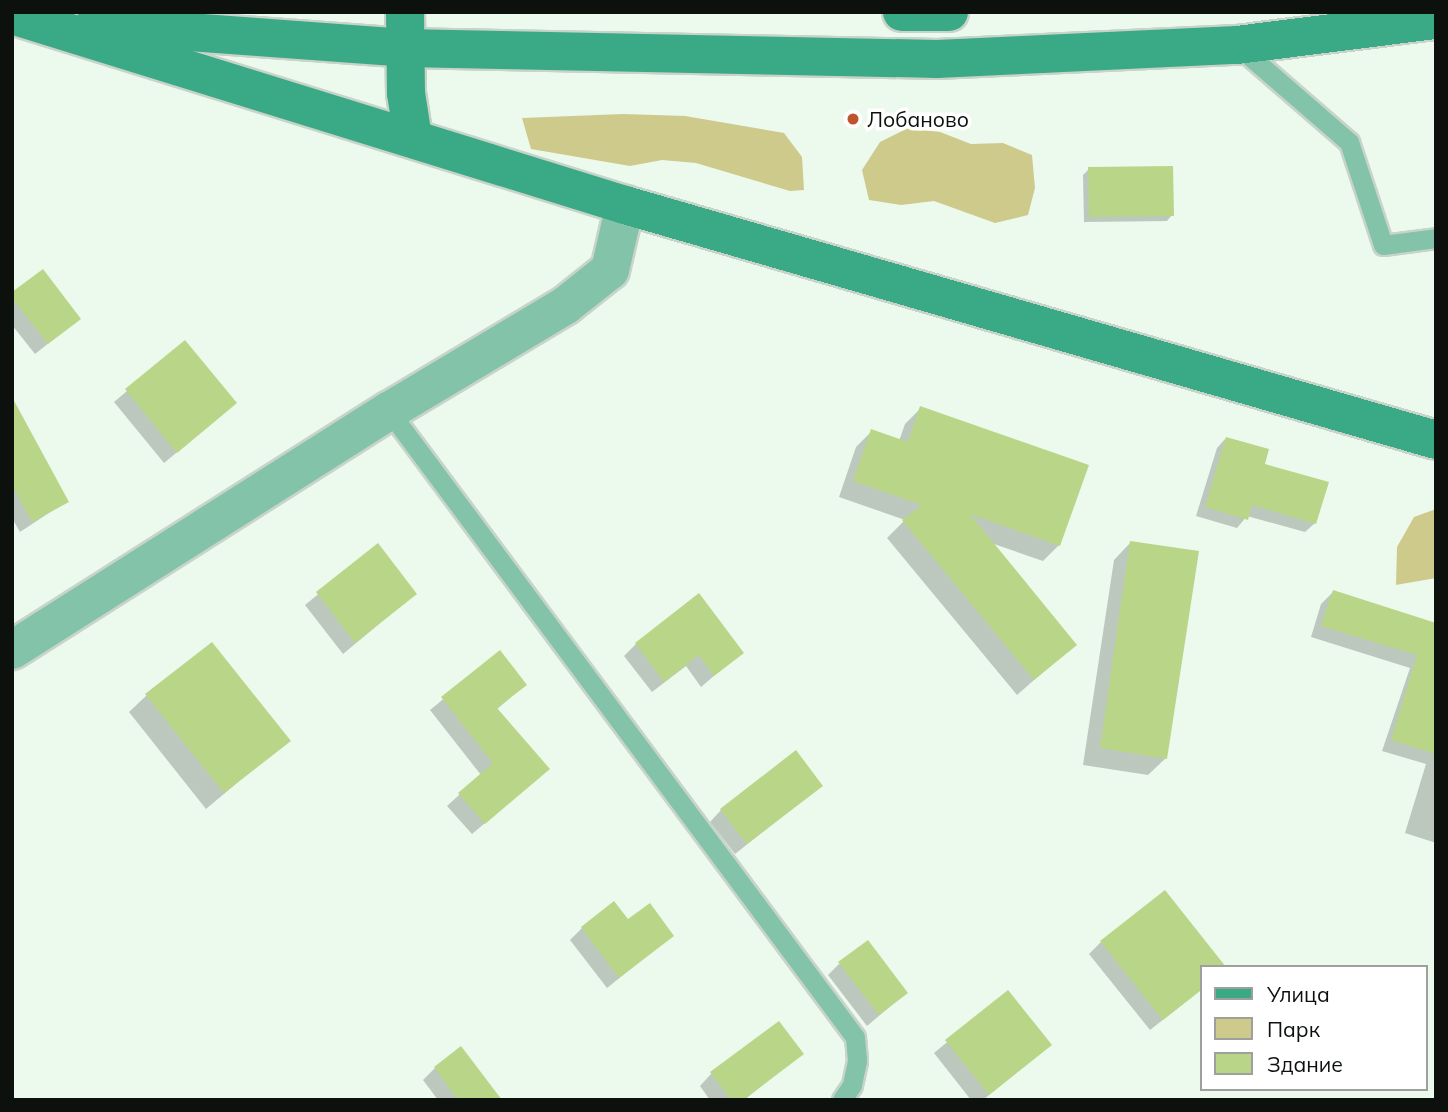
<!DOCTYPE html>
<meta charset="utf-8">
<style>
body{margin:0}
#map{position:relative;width:1448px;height:1112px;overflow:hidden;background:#ecf9ed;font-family:Mulish,sans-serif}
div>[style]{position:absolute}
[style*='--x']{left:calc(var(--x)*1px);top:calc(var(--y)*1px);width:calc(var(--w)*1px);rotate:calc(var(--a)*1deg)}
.green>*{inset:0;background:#ceca8b}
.shadow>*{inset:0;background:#0003}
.building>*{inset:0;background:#b9d688}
.roads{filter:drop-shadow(2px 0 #c8d4c9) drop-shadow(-2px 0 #c8d4c9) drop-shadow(0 2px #c8d4c9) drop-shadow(0 -2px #c8d4c9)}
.lane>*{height:19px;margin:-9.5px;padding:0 9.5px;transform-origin:9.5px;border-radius:9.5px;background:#83c3aa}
.street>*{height:38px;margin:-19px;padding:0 19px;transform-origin:19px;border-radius:19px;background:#83c3aa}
.secondary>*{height:38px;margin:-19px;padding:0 19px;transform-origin:19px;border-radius:19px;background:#3aa985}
.dots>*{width:19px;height:19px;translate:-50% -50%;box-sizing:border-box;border:4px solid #fff;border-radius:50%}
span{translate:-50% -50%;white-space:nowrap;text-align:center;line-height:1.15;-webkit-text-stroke:7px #fff;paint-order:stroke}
.poi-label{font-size:21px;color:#0d110d}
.left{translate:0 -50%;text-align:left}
.frame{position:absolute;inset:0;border:14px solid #0d110d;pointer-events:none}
.legend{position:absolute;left:1200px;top:965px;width:228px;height:126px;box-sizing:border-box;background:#fff;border:2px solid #9ea09e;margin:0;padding:9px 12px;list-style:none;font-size:21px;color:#0d110d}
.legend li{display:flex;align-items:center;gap:14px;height:35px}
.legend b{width:35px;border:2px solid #9ea09e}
</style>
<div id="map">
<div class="green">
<i style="clip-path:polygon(623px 114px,685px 116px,784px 133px,802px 157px,804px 190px,790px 191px,696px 163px,662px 160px,630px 166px,531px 149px,522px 118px)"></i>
<i style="clip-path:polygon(908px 128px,940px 132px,971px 144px,1003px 143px,1032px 155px,1035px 188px,1028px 215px,995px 223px,934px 201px,901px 205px,869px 200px,862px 170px,880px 142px)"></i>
<i style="clip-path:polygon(1436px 509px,1436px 578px,1396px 585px,1397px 547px,1414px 517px)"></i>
</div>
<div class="shadow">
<i style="clip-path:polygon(1089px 169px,1172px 215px,1167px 221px,1084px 222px,1083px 175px)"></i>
<i style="clip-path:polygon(12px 295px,79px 319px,35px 354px,12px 325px)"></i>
<i style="clip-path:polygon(185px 342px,223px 414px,164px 463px,114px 402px)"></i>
<i style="clip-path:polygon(921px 408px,1059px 545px,1043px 561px,991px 543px,1074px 645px,1017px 695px,887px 538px,905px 520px,839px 497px,856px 447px,872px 431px,899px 441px,905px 424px)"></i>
<i style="clip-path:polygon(1226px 438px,1262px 465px,1315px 523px,1305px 532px,1247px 516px,1237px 528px,1196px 516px,1217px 448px)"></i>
<i style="clip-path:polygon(12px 444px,67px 501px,20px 532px,12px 518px)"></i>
<i style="clip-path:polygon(1131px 542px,1166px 758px,1148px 775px,1083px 765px,1114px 560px)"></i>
<i style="clip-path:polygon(377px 546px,415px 594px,343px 654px,305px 605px)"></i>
<i style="clip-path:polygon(1333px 592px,1436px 668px,1436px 843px,1405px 833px,1426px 764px,1382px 751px,1410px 668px,1311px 637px,1321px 604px)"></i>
<i style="clip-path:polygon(636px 644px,742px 652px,701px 687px,686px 666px,652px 692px,624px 656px)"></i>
<i style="clip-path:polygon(500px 653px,525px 685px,496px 710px,536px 780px,472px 834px,447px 806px,481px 775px,430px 710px)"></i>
<i style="clip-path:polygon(147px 695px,288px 740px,206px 809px,129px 712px)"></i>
<i style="clip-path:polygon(821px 786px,735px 854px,710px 822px,721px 810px)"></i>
<i style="clip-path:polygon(628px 922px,672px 936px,607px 988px,570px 940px,582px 928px)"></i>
<i style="clip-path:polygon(1101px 942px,1201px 967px,1201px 990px,1150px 1030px,1089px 954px)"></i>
<i style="clip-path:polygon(839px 964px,906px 993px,867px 1026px,828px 975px)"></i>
<i style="clip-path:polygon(1008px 992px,1050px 1045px,983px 1100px,971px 1100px,934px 1053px)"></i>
<i style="clip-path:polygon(802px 1054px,744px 1100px,710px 1100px,700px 1086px,711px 1074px)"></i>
<i style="clip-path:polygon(435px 1068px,485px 1100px,438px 1100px,423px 1080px)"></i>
</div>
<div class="building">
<i style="clip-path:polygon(1173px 166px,1174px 216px,1089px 217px,1088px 167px)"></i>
<i style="clip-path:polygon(43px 269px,81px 319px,48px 344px,12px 298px,12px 292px)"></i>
<i style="clip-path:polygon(185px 340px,237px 403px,177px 453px,125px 389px)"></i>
<i style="clip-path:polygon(12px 397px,69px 502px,32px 522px,12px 485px)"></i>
<i style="clip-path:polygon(920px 406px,1089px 465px,1060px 546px,970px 514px,1077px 645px,1034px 680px,902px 520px,922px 505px,853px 481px,871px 429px,908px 442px)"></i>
<i style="clip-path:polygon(1226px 437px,1269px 449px,1265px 464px,1329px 482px,1316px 524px,1252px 505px,1248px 520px,1205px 507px)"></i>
<i style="clip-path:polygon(1130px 541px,1199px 551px,1167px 759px,1100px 748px)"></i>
<i style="clip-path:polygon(378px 543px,417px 594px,355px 643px,316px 592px)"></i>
<i style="clip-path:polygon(1333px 590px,1436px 623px,1436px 754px,1391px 740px,1417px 655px,1321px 626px)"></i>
<i style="clip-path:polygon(699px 593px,744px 653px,714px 676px,699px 655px,664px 682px,635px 643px)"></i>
<i style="clip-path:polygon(212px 642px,291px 741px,224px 793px,145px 694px)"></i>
<i style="clip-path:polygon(500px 650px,527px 685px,497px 708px,550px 769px,485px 824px,458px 793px,493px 763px,441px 697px)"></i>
<i style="clip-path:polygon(796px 750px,823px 786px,747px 844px,720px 809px)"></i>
<i style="clip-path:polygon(1165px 890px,1226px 967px,1201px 967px,1201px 990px,1163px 1020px,1100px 941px)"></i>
<i style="clip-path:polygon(614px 901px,628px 919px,650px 903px,674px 936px,619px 978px,581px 927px)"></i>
<i style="clip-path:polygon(868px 940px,908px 993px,879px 1015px,838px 962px)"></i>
<i style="clip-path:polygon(1008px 990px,1052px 1045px,989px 1095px,945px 1040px)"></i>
<i style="clip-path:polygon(779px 1021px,804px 1054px,743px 1100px,731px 1100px,710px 1072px)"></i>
<i style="clip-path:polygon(461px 1046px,502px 1100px,458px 1100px,434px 1067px)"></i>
</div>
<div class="roads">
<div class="lane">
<i style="--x:1238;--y:46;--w:147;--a:40.9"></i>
<i style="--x:1349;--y:142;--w:108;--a:71.7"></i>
<i style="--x:1383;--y:245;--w:53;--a:-7.5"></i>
<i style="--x:389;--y:411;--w:780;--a:53.34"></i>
<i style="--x:855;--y:1037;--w:24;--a:85"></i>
<i style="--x:857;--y:1061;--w:25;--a:102"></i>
<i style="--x:852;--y:1085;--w:18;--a:124"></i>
</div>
<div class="street">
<i style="--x:12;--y:650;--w:446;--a:-32.4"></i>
<i style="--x:389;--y:411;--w:206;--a:-30.9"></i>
<i style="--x:566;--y:305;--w:56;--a:-38.5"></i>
<i style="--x:610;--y:270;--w:67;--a:-77"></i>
</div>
<div class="secondary">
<i style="--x:405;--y:12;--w:81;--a:89.3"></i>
<i style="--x:406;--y:93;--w:46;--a:81.2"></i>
<i style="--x:902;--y:12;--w:47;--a:0"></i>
<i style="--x:12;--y:15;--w:642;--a:17.22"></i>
<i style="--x:625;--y:205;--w:844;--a:16.16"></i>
<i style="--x:94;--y:25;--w:312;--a:4.2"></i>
<i style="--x:405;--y:48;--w:532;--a:1.18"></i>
<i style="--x:937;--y:59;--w:300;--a:-2.7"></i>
<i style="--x:1237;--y:45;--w:201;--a:-7.2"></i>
</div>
</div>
<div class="dots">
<i style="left:853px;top:119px;background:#be562d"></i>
</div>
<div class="poi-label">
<span class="left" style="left:867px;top:119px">Лобаново</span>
</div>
<div class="frame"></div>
<ul class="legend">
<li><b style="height:9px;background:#3aa985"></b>Улица</li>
<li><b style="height:19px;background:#ceca8b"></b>Парк</li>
<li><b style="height:19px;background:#b9d688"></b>Здание</li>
</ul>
</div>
